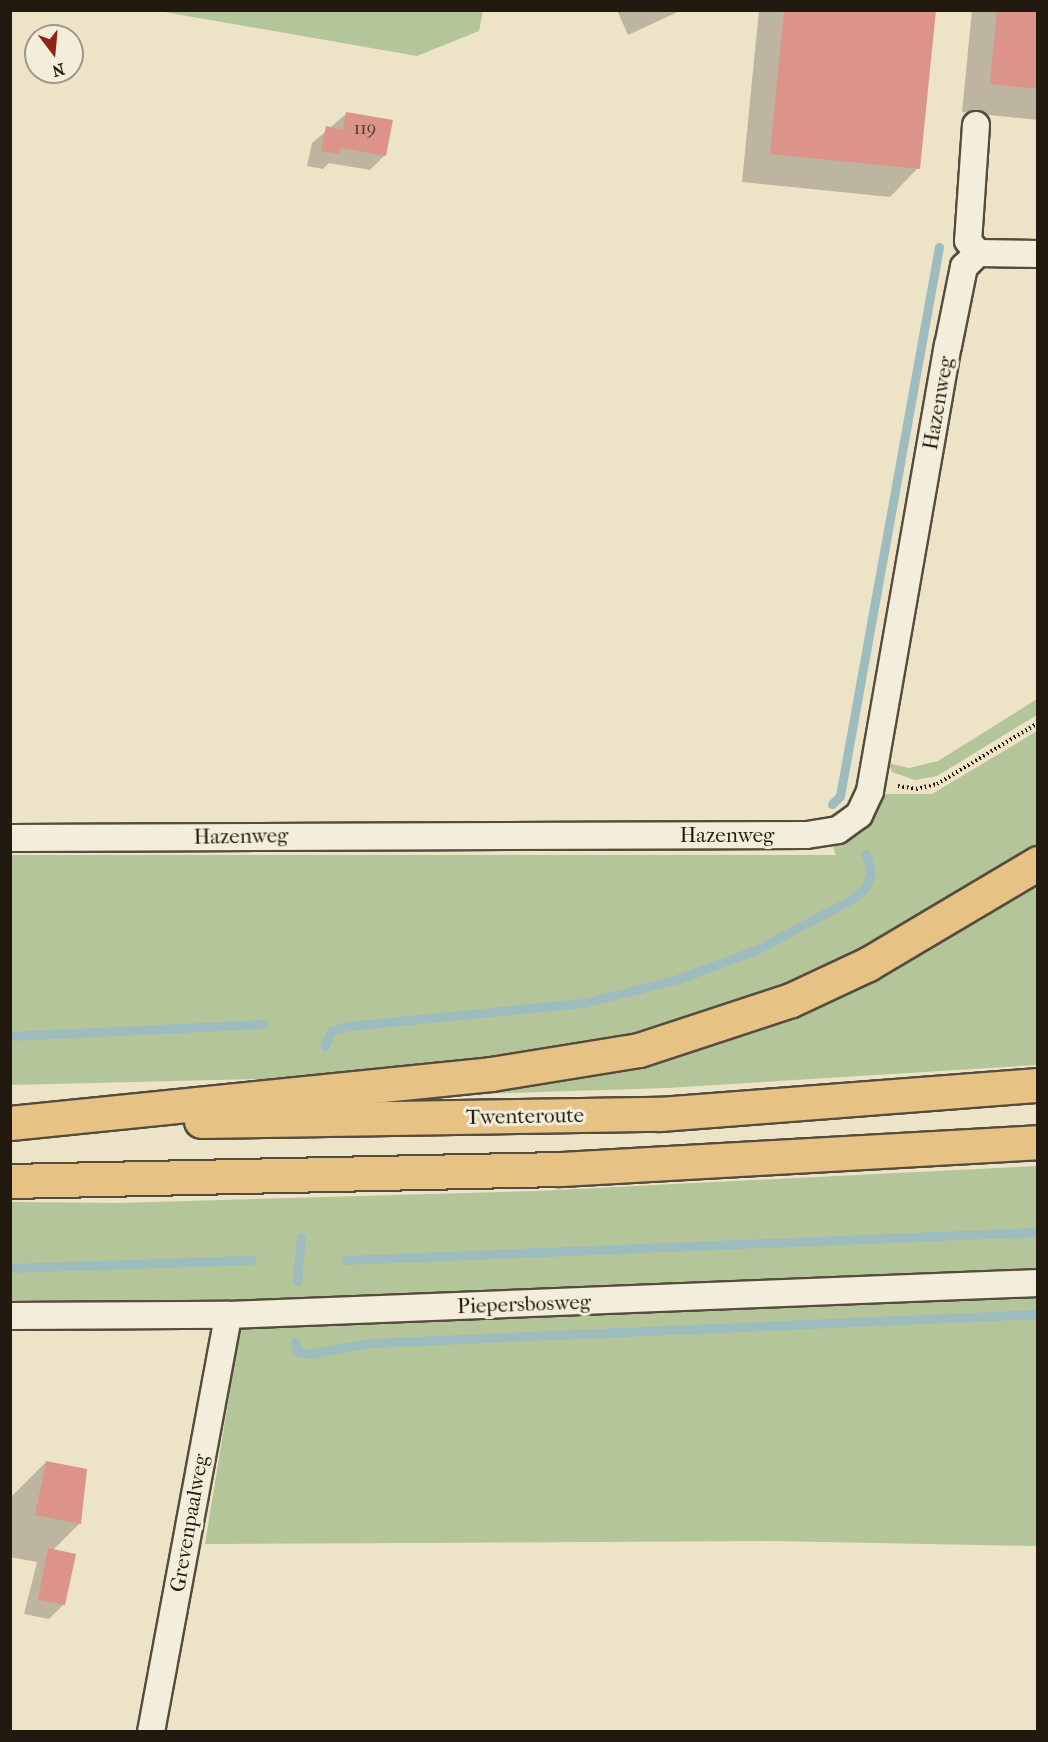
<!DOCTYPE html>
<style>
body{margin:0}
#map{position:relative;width:1048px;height:1742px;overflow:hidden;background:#ede3c7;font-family:"IM FELL French Canon",serif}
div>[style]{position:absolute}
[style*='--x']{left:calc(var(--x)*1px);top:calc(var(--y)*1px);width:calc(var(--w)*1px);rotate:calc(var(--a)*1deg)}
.green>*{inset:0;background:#b3c599}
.shadow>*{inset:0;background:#0003}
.stream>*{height:9px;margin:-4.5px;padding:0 4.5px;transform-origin:4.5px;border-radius:4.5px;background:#9dbcbf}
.building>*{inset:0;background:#dc948a}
.path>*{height:4px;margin-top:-2px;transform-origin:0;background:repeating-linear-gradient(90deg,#22190f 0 1.5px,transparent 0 4.5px)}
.roads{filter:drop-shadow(2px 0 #554c3d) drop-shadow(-2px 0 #554c3d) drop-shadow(0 2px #554c3d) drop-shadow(0 -2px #554c3d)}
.street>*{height:26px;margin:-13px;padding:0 13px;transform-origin:13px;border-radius:13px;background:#f3eddb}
.highway>*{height:33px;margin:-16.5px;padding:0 16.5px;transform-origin:16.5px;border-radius:16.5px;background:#e6c284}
span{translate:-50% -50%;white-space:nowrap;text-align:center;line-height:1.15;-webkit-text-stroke:6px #f3eddb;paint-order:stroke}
.number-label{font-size:18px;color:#50382e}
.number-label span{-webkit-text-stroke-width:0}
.street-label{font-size:21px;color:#22190f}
.frame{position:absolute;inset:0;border:12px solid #22190f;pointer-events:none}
.north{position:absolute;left:24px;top:24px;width:60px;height:60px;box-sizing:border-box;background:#f3eddb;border:2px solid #9f9889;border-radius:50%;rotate:164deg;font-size:16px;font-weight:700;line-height:24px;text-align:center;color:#22190f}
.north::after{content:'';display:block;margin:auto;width:21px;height:27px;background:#8f2418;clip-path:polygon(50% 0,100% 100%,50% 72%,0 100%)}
</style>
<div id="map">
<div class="green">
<i style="clip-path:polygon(159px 11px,483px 11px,479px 31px,417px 56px)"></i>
<i style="clip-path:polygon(1037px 699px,1037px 715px,937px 776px,915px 780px,892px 772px,890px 767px,888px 763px,909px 768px,938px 761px)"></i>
<i style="clip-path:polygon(1037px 731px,1037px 853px,841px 964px,719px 1015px,578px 1051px,301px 1078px,11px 1085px,10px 855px,836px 855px,832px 844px,849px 839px,867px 826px,883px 794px,932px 794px)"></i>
<i style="clip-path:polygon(1037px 874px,1037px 1065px,667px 1088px,323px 1099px,640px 1061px)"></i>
<i style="clip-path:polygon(1037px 1166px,1037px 1270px,227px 1303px,11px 1302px,10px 1202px,118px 1203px,536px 1191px)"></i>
<i style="clip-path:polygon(1037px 1290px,1037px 1546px,773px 1541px,205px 1544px,231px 1384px,232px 1354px,243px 1326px)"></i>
</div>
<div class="shadow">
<i style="clip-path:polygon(617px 10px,682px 10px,628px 35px)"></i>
<i style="clip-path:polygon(759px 10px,934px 10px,918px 168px,890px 197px,742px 182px)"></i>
<i style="clip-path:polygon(972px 10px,1038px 10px,1038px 120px,962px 112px)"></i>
<i style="clip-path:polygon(346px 114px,385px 155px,370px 170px,329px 163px,323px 169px,307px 166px,312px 143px)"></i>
<i style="clip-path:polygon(46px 1462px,80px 1523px,52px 1551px,64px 1604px,49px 1619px,24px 1614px,37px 1562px,10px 1557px,10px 1498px)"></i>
</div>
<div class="stream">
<i style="--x:832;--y:804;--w:11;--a:-45"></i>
<i style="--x:840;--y:796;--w:558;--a:-79.78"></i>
<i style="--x:10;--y:1036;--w:253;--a:-2.7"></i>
<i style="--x:325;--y:1046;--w:16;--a:-68"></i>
<i style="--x:331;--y:1031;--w:18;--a:-16"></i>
<i style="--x:348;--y:1026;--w:237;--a:-5.6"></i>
<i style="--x:584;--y:1003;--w:97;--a:-14.3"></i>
<i style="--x:678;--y:979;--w:83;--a:-20.4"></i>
<i style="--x:756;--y:950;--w:111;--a:-28"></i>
<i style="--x:854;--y:898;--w:16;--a:-43"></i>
<i style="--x:866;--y:887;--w:15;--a:-70"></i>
<i style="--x:871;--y:873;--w:20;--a:-105"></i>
<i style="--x:346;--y:1260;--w:693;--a:-2.32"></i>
<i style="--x:10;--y:1268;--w:242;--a:-1.9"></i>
<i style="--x:297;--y:1281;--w:44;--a:-84.8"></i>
<i style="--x:295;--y:1342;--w:10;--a:73"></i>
<i style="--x:298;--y:1352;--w:10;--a:11"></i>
<i style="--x:308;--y:1354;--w:64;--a:-9.9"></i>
<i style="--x:371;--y:1343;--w:668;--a:-2.49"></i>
</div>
<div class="building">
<i style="clip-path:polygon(784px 10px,936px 10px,920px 169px,770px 154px)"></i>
<i style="clip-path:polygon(997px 10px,1038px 10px,1038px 89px,990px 84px)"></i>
<i style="clip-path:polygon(346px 112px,393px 120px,386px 156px,341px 148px,339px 154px,321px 151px,326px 126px,343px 130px)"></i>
<i style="clip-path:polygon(46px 1461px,87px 1469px,81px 1524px,35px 1515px)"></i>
<i style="clip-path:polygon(48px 1548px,76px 1554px,65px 1605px,38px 1600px)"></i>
</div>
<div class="path">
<i style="--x:898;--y:786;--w:18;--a:9"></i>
<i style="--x:916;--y:789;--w:22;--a:-13"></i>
<i style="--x:937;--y:784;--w:118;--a:-31.1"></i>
</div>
<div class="roads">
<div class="street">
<i style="--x:976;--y:125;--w:116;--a:93.9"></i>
<i style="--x:968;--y:241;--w:16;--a:50"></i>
<i style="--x:978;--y:253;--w:60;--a:1"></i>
<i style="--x:10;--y:838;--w:797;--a:-0.22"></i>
<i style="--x:807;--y:835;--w:31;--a:-9"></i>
<i style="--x:838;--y:830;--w:26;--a:-36"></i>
<i style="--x:859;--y:815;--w:26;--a:-65"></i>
<i style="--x:870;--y:791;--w:452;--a:-80.1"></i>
<i style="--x:948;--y:346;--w:81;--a:-78.6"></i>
<i style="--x:964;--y:267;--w:20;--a:-45"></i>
<i style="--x:10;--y:1316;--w:218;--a:-0.3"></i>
<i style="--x:228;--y:1315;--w:811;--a:-2.26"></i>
<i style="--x:151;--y:1732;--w:424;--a:-79.5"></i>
</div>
<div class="highway">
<i style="--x:201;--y:1121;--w:459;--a:-0.9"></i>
<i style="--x:660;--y:1114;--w:379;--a:-4.4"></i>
<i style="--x:10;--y:1123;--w:483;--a:-5.8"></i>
<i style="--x:491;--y:1074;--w:150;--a:-9.2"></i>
<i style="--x:639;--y:1050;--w:160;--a:-18.2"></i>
<i style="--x:791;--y:1000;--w:85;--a:-25.1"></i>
<i style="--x:868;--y:964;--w:198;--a:-30.7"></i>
<i style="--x:10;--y:1181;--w:550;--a:-1.25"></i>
<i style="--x:560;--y:1169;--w:479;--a:-3.2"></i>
</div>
</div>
<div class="number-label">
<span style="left:365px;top:129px">119</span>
</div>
<div class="street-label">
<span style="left:938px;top:403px;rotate:-80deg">Hazenweg</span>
<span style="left:727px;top:835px">Hazenweg</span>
<span style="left:241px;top:836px;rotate:-1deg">Hazenweg</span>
<span style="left:525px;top:1116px;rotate:-1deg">Twenteroute</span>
<span style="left:524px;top:1304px;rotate:-2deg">Piepersbosweg</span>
<span style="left:189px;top:1523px;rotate:-80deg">Grevenpaalweg</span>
</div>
<div class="frame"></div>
<div class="north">N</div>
</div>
